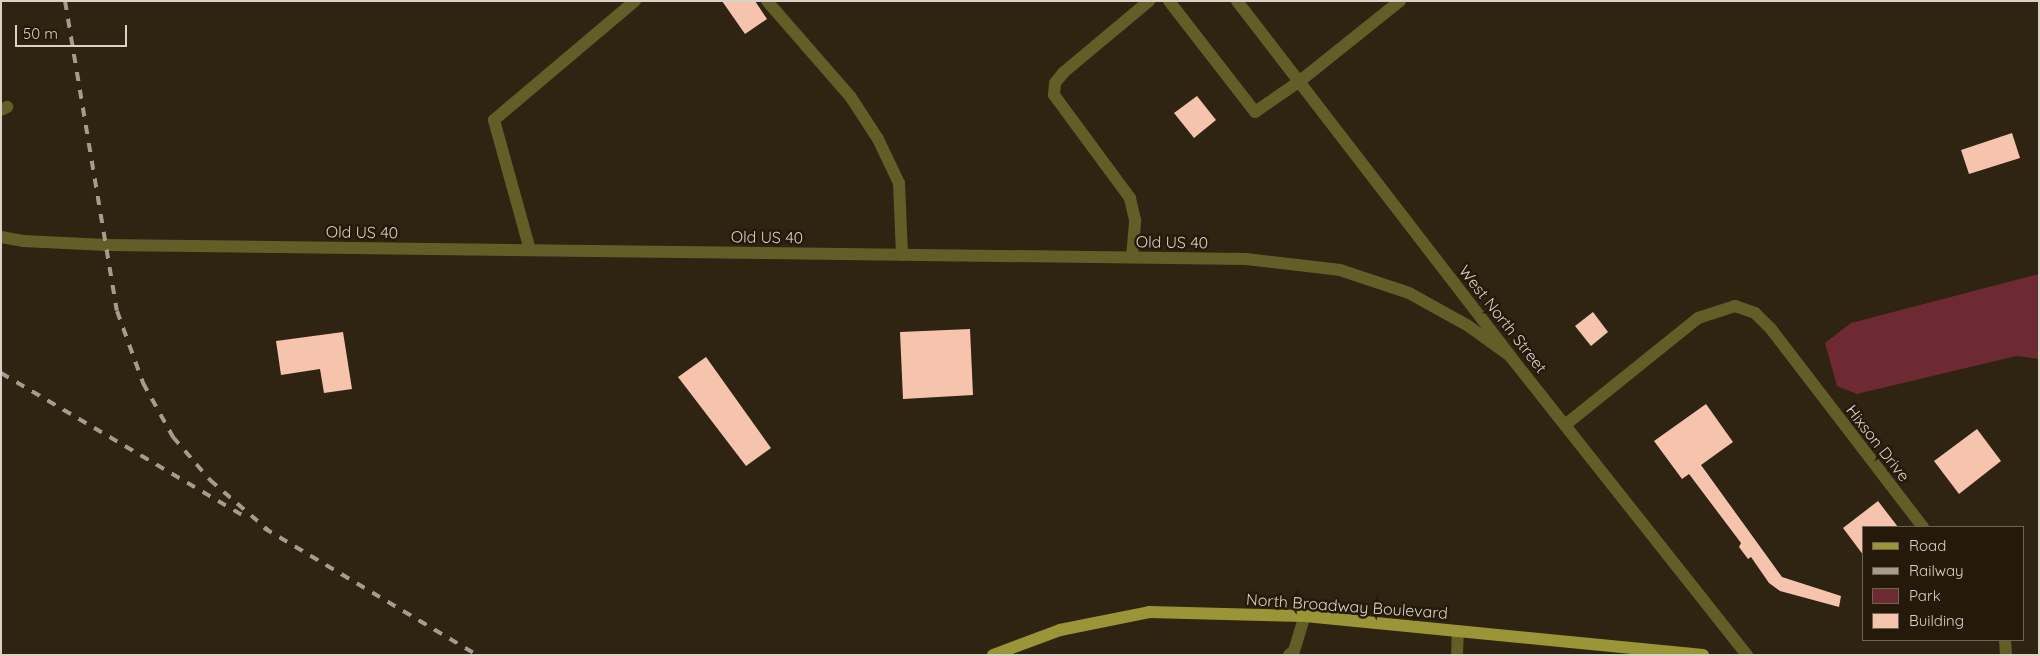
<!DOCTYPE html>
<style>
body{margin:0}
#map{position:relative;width:2040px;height:656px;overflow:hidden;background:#2f2312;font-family:Quicksand,sans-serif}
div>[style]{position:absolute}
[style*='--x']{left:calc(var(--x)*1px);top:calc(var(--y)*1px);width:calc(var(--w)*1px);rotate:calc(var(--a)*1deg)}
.green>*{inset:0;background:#6e2a32}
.building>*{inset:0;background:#f6c3ac}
.minor>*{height:12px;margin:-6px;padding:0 6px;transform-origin:6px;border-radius:6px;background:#615e27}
.major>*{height:12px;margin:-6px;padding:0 6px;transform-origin:6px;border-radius:6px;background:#9a9637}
.rail>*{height:4px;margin-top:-2px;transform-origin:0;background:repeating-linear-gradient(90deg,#a49c8f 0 9px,transparent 0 18px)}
span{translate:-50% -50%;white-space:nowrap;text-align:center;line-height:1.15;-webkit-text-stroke:5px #251a09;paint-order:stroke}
.street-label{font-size:16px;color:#d9d2c7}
.frame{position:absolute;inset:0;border:2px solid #d9d2c7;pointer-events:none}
.legend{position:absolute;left:1862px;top:526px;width:162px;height:115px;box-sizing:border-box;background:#251a09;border:1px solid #6d6455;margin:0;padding:6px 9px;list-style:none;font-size:15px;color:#d9d2c7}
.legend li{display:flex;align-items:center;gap:10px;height:25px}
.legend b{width:25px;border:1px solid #6d6455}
.scale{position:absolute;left:15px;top:25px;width:112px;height:22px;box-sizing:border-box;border:2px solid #d9d2c7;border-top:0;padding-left:6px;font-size:15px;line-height:18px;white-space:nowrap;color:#d9d2c7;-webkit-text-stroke:4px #251a09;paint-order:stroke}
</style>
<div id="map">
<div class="green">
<i style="clip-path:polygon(2039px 274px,2039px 359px,2016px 356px,1857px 394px,1837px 386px,1825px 343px,1851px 323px)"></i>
</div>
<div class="building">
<i style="clip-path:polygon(722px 1px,755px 1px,767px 19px,745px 34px)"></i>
<i style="clip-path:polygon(1197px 96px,1216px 120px,1194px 138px,1174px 113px)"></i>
<i style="clip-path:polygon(2012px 133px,2020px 158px,1969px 174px,1961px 150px)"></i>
<i style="clip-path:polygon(1593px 312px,1608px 332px,1591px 346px,1575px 326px)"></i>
<i style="clip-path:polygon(970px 329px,973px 395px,903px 399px,900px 332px)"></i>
<i style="clip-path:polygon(343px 332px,352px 389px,324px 393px,320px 369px,281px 375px,276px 341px)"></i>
<i style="clip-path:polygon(706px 357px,771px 448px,746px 466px,678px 377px)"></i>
<i style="clip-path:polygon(1706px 404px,1733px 442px,1701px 465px,1782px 577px,1841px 596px,1839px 607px,1780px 591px,1769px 583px,1751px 557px,1748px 559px,1739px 547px,1741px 543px,1689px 474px,1682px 479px,1654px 441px)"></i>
<i style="clip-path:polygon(1977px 429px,2001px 461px,1959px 494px,1934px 461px)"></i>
<i style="clip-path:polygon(1878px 501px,1898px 527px,1864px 527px,1864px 556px,1843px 528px)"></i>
</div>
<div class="minor">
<i style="--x:767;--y:1;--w:126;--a:48.9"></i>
<i style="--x:850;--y:96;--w:51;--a:56.9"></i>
<i style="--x:878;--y:139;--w:49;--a:64.5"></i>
<i style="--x:899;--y:183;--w:72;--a:87.6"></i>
<i style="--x:1169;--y:1;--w:140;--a:52.2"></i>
<i style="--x:1255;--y:112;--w:55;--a:-34.6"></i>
<i style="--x:1300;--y:81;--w:128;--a:-38.7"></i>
<i style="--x:1237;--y:1;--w:448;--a:52.4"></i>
<i style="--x:1510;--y:356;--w:382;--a:51.6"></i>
<i style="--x:1;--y:110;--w:7;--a:-27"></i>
<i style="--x:1;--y:237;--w:22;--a:10"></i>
<i style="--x:23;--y:241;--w:83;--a:2.8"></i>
<i style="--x:106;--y:245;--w:1140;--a:0.7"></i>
<i style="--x:1246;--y:259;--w:95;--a:6.7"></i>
<i style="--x:1340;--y:270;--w:73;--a:18.4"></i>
<i style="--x:1409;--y:293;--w:66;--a:28.9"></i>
<i style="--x:1467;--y:325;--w:53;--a:35.8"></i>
<i style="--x:530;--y:250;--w:135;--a:-105.5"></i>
<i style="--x:494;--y:120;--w:185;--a:-40.2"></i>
<i style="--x:1132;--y:257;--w:37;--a:-85"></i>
<i style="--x:1135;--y:220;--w:23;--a:-103"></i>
<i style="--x:1130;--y:198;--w:128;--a:-126.4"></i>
<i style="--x:1054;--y:95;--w:12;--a:-85"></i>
<i style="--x:1055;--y:83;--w:14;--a:-51"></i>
<i style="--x:1064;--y:72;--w:111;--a:-39.9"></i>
<i style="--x:1565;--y:425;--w:171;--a:-38.8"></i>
<i style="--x:1698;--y:318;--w:39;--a:-18"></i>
<i style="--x:1735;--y:306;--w:21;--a:19"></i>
<i style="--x:1755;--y:313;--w:23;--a:45"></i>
<i style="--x:1771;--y:329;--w:250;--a:52.5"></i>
<i style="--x:2005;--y:640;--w:15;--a:86"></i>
<i style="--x:1289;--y:655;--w:6;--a:-39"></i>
<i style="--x:1294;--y:651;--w:37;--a:-73"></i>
<i style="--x:1457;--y:655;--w:24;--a:-88"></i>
</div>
<div class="major">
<i style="--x:993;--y:655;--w:72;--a:-20.5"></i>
<i style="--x:1060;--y:630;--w:91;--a:-11.4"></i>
<i style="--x:1149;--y:612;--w:156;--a:1.5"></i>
<i style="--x:1305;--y:616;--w:400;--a:5.6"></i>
</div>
<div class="rail">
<i style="--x:65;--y:1;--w:314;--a:80.5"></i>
<i style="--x:117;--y:311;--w:77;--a:70.1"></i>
<i style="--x:143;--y:383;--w:62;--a:60.9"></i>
<i style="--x:173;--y:437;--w:57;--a:49.3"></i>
<i style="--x:210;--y:480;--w:78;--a:40.8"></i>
<i style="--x:1;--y:373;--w:283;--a:30.5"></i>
<i style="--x:264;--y:528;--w:248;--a:30.8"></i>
</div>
<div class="street-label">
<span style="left:362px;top:232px;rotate:1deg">Old US 40</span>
<span style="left:767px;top:237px;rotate:1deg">Old US 40</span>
<span style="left:1172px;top:242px;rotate:1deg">Old US 40</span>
<span style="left:1503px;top:319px;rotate:52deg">West North Street</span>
<span style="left:1878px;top:443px;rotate:52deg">Hixson Drive</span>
<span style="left:1347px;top:606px;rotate:4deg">North Broadway Boulevard</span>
</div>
<div class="frame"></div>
<ul class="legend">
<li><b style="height:6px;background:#9a9637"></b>Road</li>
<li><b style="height:6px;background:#a49c8f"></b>Railway</li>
<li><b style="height:14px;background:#6e2a32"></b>Park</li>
<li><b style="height:14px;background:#f6c3ac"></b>Building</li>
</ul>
<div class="scale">50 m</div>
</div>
